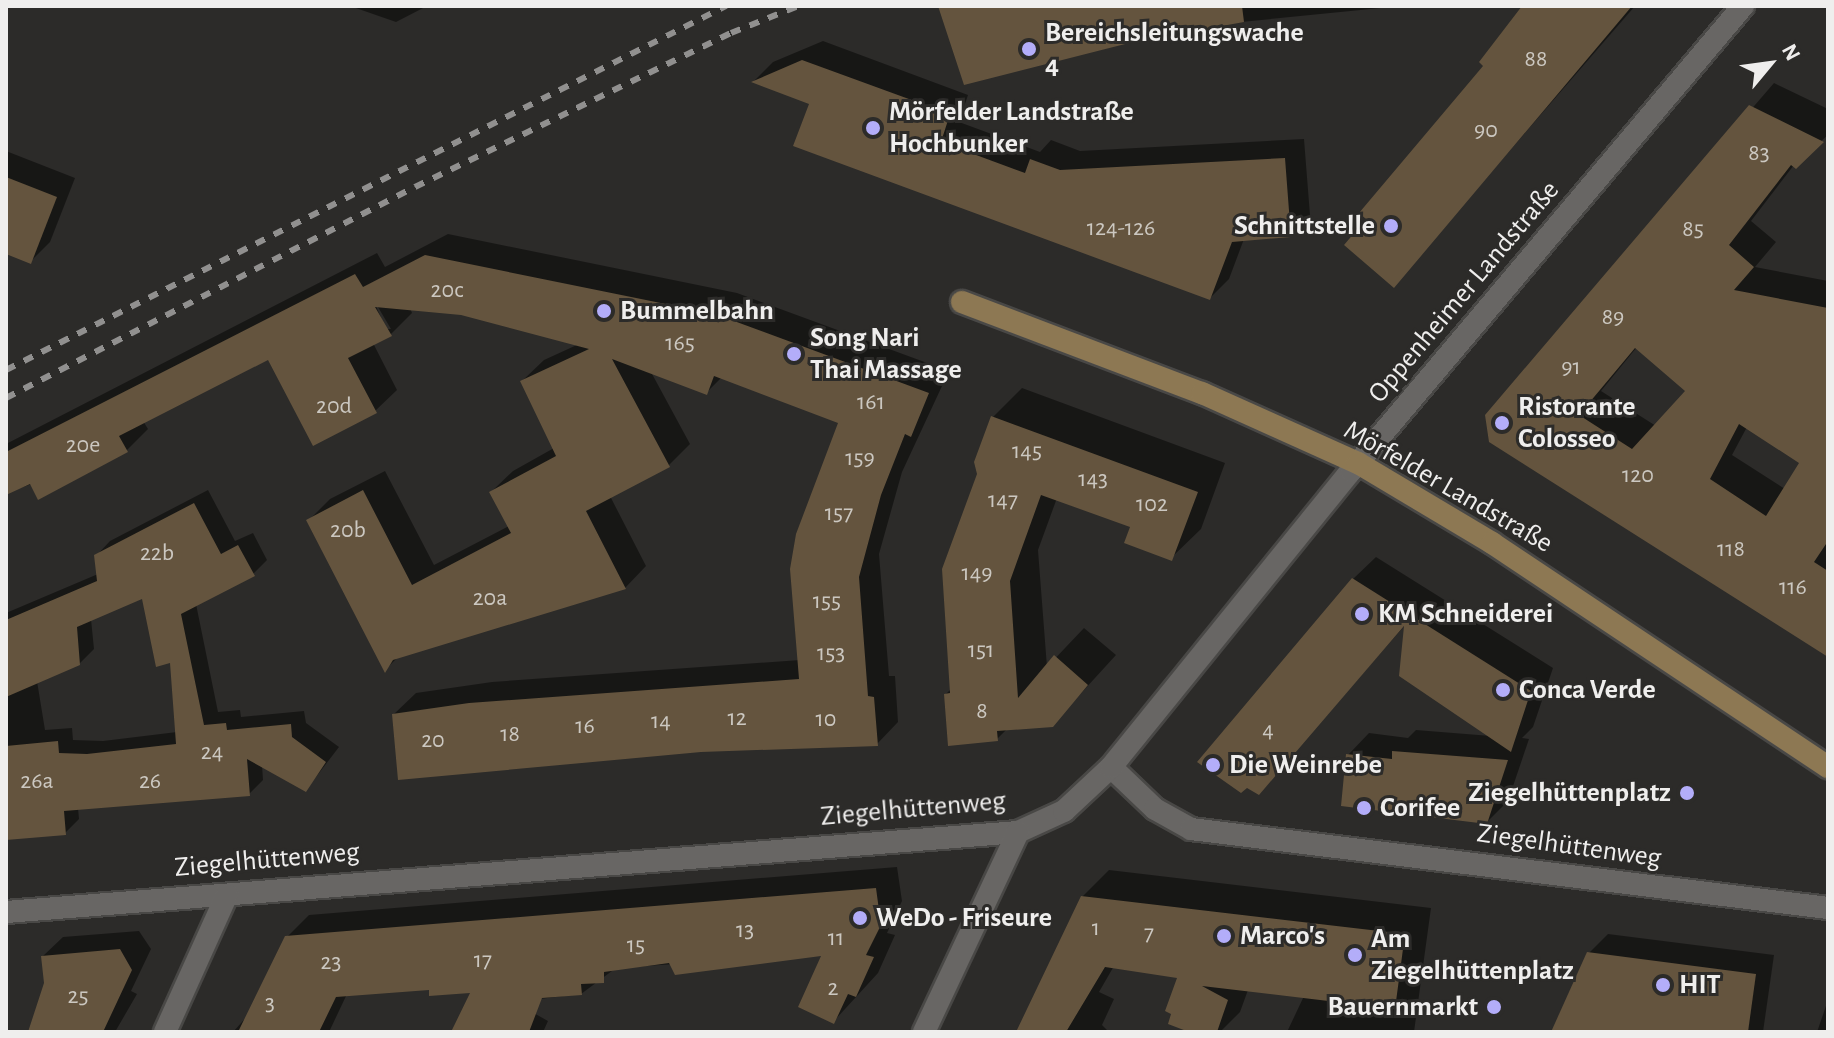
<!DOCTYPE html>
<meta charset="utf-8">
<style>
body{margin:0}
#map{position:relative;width:1834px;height:1038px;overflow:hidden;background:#2c2b29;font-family:"Alegreya Sans",sans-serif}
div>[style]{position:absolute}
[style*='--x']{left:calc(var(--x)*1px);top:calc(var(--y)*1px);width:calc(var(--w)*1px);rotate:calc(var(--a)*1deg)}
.shadow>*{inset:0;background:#0007}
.building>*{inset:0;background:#64543e}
.roads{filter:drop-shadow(2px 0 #494846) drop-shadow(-2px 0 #494846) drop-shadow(0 2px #494846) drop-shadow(0 -2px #494846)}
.minor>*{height:22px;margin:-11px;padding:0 11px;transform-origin:11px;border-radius:11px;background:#686664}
.secondary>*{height:22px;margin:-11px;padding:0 11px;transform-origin:11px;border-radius:11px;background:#8d7853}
.rail>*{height:6px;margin-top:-3px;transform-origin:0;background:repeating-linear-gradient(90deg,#91908f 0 10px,transparent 0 20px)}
.dots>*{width:22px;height:22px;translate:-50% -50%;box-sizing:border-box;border:4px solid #2c2b29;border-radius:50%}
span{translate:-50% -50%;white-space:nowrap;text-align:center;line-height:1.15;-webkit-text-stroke:6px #2c2b29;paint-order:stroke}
.number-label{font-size:24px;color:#ccc8c1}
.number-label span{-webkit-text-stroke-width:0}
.poi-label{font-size:28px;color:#efeeed;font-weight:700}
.left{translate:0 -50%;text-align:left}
.right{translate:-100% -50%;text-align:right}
.street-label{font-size:28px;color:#efeeed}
.frame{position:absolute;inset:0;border:8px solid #efeeed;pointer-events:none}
.north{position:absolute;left:1730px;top:24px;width:80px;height:80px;-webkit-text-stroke:6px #2c2b29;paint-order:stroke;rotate:61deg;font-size:22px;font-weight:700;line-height:32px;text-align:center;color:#efeeed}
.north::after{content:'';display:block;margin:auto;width:28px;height:36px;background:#efeeed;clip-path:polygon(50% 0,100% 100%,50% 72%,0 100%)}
</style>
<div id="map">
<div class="shadow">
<i style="clip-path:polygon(350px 6px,427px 6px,396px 22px)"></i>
<i style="clip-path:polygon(946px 6px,1401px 6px,1231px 23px,1133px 40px)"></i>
<i style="clip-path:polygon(1534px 6px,1635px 6px,1393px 285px)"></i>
<i style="clip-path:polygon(823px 41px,968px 95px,959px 122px,1040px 152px,1051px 140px,1080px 151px,1304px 139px,1310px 215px,1290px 235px,1244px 239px,1229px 279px,1210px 298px,812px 103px,754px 81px,773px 62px)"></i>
<i style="clip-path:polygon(evenodd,1774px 83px,1828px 109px,1828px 135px,1794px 165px,1751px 221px,1776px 242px,1755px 267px,1828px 281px,1828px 655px,1487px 415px,1774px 83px,1637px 347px,1688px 391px,1656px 426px,1601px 391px,1637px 347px,1774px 83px,1747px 427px,1802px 463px,1785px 489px,1732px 455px,1747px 427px)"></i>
<i style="clip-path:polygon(6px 151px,75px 178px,50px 242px,31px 261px,6px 252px)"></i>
<i style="clip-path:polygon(evenodd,448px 234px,737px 293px,949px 371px,902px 472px,879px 554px,889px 676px,895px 676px,898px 722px,877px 744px,394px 714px,416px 693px,492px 682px,800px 660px,841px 421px,722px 377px,707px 392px,651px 372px,690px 444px,669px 465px,610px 496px,646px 566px,625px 588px,399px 656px,385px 670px,308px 521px,330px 499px,385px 471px,434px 565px,509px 526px,491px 492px,513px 471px,554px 448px,522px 381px,544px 360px,579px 344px,461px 313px,410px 308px,412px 313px,391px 334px,373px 343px,397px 390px,375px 411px,269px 357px,143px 421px,148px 429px,126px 451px,6px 493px,6px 444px,377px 253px,385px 267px,448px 234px,372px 297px,391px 329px,386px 329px,372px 297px)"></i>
<i style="clip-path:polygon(1022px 388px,1225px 463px,1201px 529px,1171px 558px,1132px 526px,1057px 498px,1038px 550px,1047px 667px,1084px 628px,1116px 655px,1052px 725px,1008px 728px,997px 739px,946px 694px,952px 688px,979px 474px,993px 417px)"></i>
<i style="clip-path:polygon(evenodd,208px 490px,235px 541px,253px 533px,267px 560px,253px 574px,196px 604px,218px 712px,240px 710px,241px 717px,304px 711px,306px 723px,339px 747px,306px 790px,262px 765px,263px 780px,249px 794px,78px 808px,79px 819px,65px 833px,6px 838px,6px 613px,98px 574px,96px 556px,110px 541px,208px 490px,143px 597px,172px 661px,177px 732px,103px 741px,73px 740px,72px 728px,45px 730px,37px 681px,79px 664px,94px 649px,91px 619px,143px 597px)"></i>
<i style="clip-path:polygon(1376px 557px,1553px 668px,1533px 727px,1522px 738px,1529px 739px,1508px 801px,1487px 822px,1348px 755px,1369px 733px,1408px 738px,1416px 730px,1491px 736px,1406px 624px,1259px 792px,1353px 579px)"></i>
<i style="clip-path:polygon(897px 867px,902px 901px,887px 933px,895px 935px,878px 973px,834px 1021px,824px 954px,616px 968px,581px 994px,514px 1002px,548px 1021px,543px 1032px,452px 1032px,472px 991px,431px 988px,347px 994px,329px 1032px,233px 1032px,250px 1013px,287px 937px,309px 915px)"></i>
<i style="clip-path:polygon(1109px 870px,1431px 908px,1414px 1032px,1287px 1032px,1304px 996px,1248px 990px,1240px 1012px,1220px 1032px,1195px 1032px,1180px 977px,1114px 966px,1099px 992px,1114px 999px,1102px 1025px,1109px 1032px,1018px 1032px,1082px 897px)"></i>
<i style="clip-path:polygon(139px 931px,151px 949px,131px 991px,137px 994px,115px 1032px,30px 1032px,46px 983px,43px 956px,63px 937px)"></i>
<i style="clip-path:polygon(1608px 934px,1774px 955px,1763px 1032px,1553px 1032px,1588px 954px)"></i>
<i style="clip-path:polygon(1828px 1000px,1828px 1032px,1817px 1032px)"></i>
</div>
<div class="building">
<i style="clip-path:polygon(938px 6px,1242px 6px,1244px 22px,1133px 42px,964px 85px)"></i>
<i style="clip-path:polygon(1522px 6px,1632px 6px,1394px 288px,1344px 245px,1366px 219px,1359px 213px,1483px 66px,1479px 62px)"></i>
<i style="clip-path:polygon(802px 60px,950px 114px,941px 142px,1025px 173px,1030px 159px,1060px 170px,1285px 158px,1291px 237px,1232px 242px,1210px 300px,793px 146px,809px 104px,751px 82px)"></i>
<i style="clip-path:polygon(evenodd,1749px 105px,1824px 142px,1796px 169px,1791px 165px,1729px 245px,1754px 267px,1734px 290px,1828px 308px,1828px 541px,1814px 562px,1828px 571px,1828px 657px,1489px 442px,1485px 415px,1749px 105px,1635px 348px,1685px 391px,1632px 449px,1579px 415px,1635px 348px,1749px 105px,1739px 424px,1799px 463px,1766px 516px,1710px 479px,1739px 424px)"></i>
<i style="clip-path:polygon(6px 177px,57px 197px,31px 264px,6px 254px)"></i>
<i style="clip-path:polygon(425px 255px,715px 314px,929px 393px,911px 437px,905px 434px,881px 495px,859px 577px,868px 696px,874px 697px,878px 746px,701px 752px,398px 780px,392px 714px,469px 703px,799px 679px,790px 569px,796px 534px,838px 423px,714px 376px,707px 395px,612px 359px,670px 467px,586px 511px,626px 589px,393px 660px,385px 673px,306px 520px,363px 490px,412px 585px,511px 533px,489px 492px,556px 456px,520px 381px,589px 349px,461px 315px,375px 307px,392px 336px,348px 358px,377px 413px,313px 446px,268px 360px,119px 436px,128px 452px,38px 500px,30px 484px,6px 495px,6px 452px,355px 274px,363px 287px)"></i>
<i style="clip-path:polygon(991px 416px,1198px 492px,1172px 561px,1124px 543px,1130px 527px,1041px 495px,1010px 581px,1018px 698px,1054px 655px,1088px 685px,1053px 727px,997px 731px,998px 741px,948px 746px,944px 694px,950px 693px,942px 569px,977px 474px,974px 462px)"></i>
<i style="clip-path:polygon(194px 503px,221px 554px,238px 545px,255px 576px,181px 614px,204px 725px,226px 723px,227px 730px,291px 724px,292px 737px,326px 762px,306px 792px,247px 759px,250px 796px,64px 811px,66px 835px,6px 840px,6px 746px,58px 741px,59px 753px,87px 754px,176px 744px,170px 663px,156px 667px,142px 599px,77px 627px,80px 665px,6px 697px,6px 620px,97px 581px,94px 555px)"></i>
<i style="clip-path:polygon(1352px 578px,1531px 691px,1511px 752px,1399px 676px,1404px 626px,1259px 795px,1247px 788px,1241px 793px,1197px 762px)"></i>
<i style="clip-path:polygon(1392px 751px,1508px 760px,1487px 824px,1341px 806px,1346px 754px,1392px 759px)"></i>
<i style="clip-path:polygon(876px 888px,881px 925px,866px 955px,874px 957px,856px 997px,848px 994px,834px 1024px,798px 1007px,821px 956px,675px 975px,669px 963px,604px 972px,604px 983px,581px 984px,582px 995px,542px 998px,529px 1032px,451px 1032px,470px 993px,429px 996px,429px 990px,336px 997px,319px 1032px,238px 1032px,285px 936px)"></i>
<i style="clip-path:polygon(1081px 896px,1405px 934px,1395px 1009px,1202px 986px,1228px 1000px,1217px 1032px,1189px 1032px,1168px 1024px,1171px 1014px,1165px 1011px,1177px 978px,1105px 967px,1066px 1032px,1016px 1032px)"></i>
<i style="clip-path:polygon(120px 949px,132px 970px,103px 1032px,28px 1032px,44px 983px,41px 956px)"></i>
<i style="clip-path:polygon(1587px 952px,1756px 974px,1748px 1032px,1551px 1032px)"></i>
</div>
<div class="roads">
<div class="minor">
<i style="--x:1111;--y:767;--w:61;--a:43.7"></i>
<i style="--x:1155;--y:809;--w:41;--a:29.1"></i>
<i style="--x:1191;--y:829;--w:642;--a:7.07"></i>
<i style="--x:6;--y:912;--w:1015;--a:-4.52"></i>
<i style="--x:1018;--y:832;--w:51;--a:-24.5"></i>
<i style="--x:1064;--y:811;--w:64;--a:-43.1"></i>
<i style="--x:1111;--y:767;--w:381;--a:-51"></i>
<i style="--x:1351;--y:471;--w:608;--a:-49.87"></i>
<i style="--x:165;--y:1032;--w:150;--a:-65.7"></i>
<i style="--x:924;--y:1032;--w:221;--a:-64.8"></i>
</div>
<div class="secondary">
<i style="--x:962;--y:302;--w:257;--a:20.8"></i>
<i style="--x:1202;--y:393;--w:171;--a:24.2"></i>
<i style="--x:1358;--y:463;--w:156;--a:30.8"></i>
<i style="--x:1492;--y:543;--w:404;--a:33.7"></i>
</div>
</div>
<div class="rail">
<i style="--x:6;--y:370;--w:807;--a:-26.82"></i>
<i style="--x:6;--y:398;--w:460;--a:-27.3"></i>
<i style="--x:415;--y:187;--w:352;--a:-26"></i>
<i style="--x:731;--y:33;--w:72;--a:-21.9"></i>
</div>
<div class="dots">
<i style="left:1029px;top:49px;background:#b3adf9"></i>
<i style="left:873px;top:128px;background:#b3adf9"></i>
<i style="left:1391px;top:226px;background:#b3adf9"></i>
<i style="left:604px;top:311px;background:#b3adf9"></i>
<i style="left:794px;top:354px;background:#b3adf9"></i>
<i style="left:1502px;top:423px;background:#b3adf9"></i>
<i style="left:1362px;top:614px;background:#b3adf9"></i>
<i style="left:1503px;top:690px;background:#b3adf9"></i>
<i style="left:1213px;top:765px;background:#b3adf9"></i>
<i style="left:1687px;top:793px;background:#b3adf9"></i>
<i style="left:1364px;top:808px;background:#b3adf9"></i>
<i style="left:860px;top:918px;background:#b3adf9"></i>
<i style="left:1224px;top:936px;background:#b3adf9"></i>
<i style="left:1355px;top:955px;background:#b3adf9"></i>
<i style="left:1663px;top:985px;background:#b3adf9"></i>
<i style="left:1494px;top:1007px;background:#b3adf9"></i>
</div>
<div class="number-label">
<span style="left:1536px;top:60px">88</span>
<span style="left:1486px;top:131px">90</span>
<span style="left:1759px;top:154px">83</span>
<span style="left:1121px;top:229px">124-126</span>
<span style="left:1693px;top:230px">85</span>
<span style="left:447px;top:291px">20c</span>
<span style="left:1613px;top:318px">89</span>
<span style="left:680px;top:344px">165</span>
<span style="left:1571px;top:368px">91</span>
<span style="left:871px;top:403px">161</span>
<span style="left:334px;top:407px">20d</span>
<span style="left:83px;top:446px">20e</span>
<span style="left:1027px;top:452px">145</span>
<span style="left:860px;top:459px">159</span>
<span style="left:1638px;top:476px">120</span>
<span style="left:1093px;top:480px">143</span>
<span style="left:1003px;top:501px">147</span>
<span style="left:1152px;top:505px">102</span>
<span style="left:839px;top:514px">157</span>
<span style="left:348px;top:531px">20b</span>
<span style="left:1731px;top:550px">118</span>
<span style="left:157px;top:554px">22b</span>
<span style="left:977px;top:574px">149</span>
<span style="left:1793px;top:588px">116</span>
<span style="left:490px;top:599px">20a</span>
<span style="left:827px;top:602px">155</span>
<span style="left:981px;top:651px">151</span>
<span style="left:831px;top:654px">153</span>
<span style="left:982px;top:712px">8</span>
<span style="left:737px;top:719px">12</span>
<span style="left:826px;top:720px">10</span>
<span style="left:661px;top:722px">14</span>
<span style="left:585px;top:727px">16</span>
<span style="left:1268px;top:731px">4</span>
<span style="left:510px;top:735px">18</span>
<span style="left:433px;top:741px">20</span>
<span style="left:212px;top:753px">24</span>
<span style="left:37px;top:782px">26a</span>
<span style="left:150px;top:782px">26</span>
<span style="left:1096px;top:929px">1</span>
<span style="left:745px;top:931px">13</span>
<span style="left:1149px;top:934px">7</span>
<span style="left:836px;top:939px">11</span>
<span style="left:636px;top:946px">15</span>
<span style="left:483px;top:961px">17</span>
<span style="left:331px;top:963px">23</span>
<span style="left:833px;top:989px">2</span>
<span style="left:78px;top:997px">25</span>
<span style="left:270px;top:1004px">3</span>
</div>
<div class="poi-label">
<span class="left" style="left:1045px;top:49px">Bereichsleitungswache<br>4</span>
<span class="left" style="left:889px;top:128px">Mörfelder Landstraße<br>Hochbunker</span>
<span class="right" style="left:1375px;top:226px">Schnittstelle</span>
<span class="left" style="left:620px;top:311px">Bummelbahn</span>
<span class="left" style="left:810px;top:354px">Song Nari<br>Thai Massage</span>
<span class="left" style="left:1518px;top:423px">Ristorante<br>Colosseo</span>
<span class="left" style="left:1378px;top:614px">KM Schneiderei</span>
<span class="left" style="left:1519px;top:690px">Conca Verde</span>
<span class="left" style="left:1229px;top:765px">Die Weinrebe</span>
<span class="right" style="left:1671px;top:793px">Ziegelhüttenplatz</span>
<span class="left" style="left:1380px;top:808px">Corifee</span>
<span class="left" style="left:876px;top:918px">WeDo - Friseure</span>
<span class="left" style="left:1240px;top:936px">Marco's</span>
<span class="left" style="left:1371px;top:955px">Am<br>Ziegelhüttenplatz</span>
<span class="left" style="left:1679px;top:985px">HIT</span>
<span class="right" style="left:1478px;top:1007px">Bauernmarkt</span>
</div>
<div class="street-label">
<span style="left:1464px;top:292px;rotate:-50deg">Oppenheimer Landstraße</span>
<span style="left:1448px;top:487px;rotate:30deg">Mörfelder Landstraße</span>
<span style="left:913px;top:809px;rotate:-5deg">Ziegelhüttenweg</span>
<span style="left:1569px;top:846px;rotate:8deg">Ziegelhüttenweg</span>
<span style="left:267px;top:860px;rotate:-5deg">Ziegelhüttenweg</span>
</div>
<div class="frame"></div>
<div class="north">N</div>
</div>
